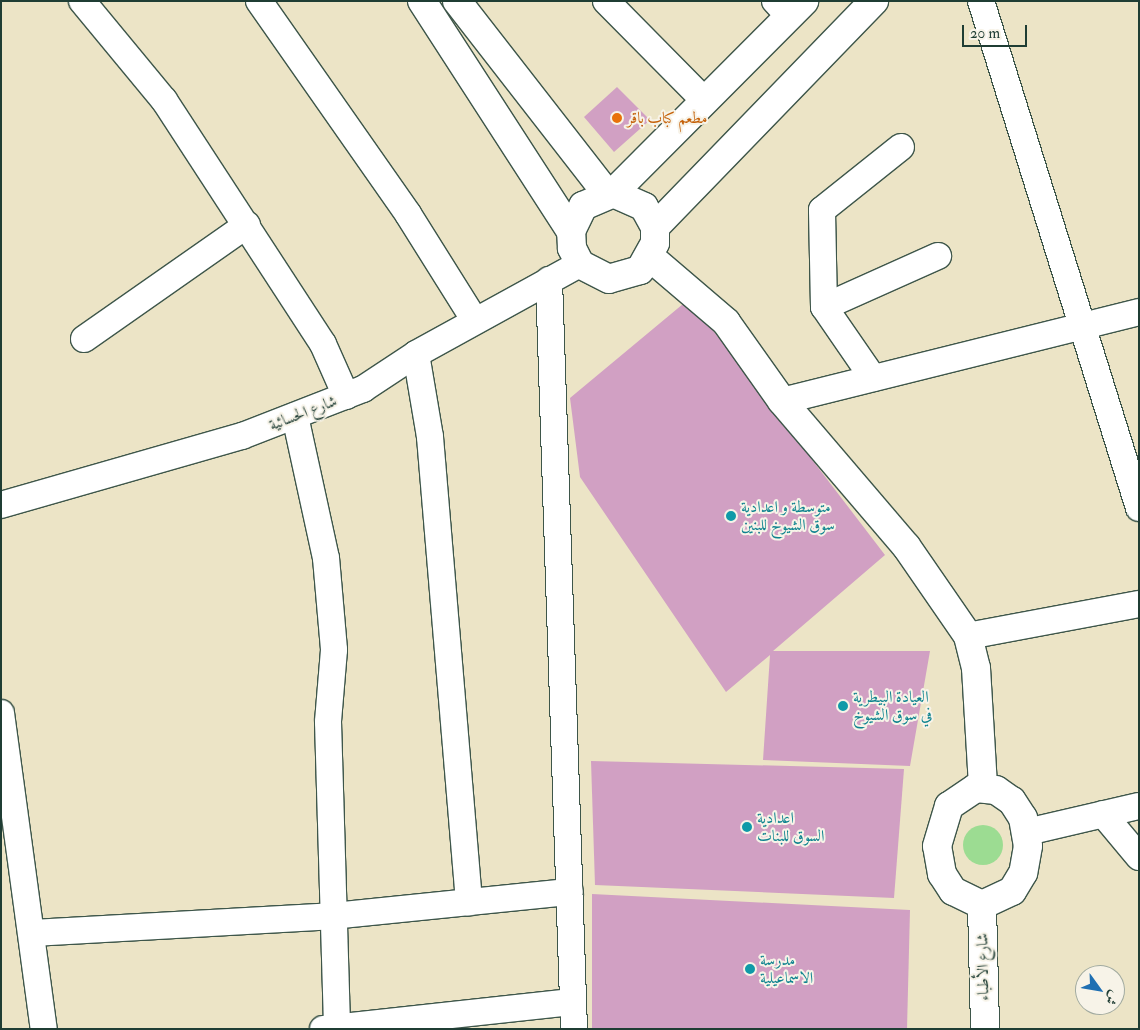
<!DOCTYPE html>
<meta charset="utf-8">
<style>
body{margin:0}
#map{position:relative;width:1140px;height:1030px;overflow:hidden;background:#ece4c6;font-family:"IM FELL Double Pica",Amiri,serif}
div>[style]{position:absolute}
[style*='--x']{left:calc(var(--x)*1px);top:calc(var(--y)*1px);width:calc(var(--w)*1px);rotate:calc(var(--a)*1deg)}
.green>*{inset:0;background:#9cdc92}
.round{border-radius:50%}
.building>*{inset:0;background:#d1a0c3}
.roads{filter:drop-shadow(1px 0 #3e564a) drop-shadow(-1px 0 #3e564a) drop-shadow(0 1px #3e564a) drop-shadow(0 -1px #3e564a)}
.minor>*{height:26px;margin:-13px;padding:0 13px;transform-origin:13px;border-radius:13px;background:#fff}
.tertiary>*{height:28px;margin:-14px;padding:0 14px;transform-origin:14px;border-radius:14px;background:#fff}
.dots>*{width:14px;height:14px;translate:-50% -50%;box-sizing:border-box;border:2px solid #f7f3e8;border-radius:50%}
span{translate:-50% -50%;white-space:nowrap;text-align:center;line-height:1.15;-webkit-text-stroke:4px #f7f3e8;paint-order:stroke}
.food-label{font-size:16px;color:#c56008}
.left{translate:0 -50%;text-align:left}
.street-label{font-size:16px;color:#1f3d34}
.culture-label{font-size:16px;color:#0d838f}
.frame{position:absolute;inset:0;border:2px solid #1f3d34;pointer-events:none}
.north{position:absolute;left:1075px;top:965px;width:50px;height:50px;box-sizing:border-box;background:#f7f3e8;border:1px solid #a1aaa0;border-radius:50%;rotate:122deg;font-size:14px;font-weight:700;line-height:20px;text-align:center;color:#1f3d34}
.north::after{content:'';display:block;margin:auto;width:18px;height:22px;background:#1f6fb2;clip-path:polygon(50% 0,100% 100%,50% 72%,0 100%)}
.scale{position:absolute;left:962px;top:25px;width:65px;height:22px;box-sizing:border-box;border:2px solid #1f3d34;border-top:0;padding-left:6px;font-size:15px;line-height:18px;white-space:nowrap;color:#1f3d34;-webkit-text-stroke:4px #f7f3e8;paint-order:stroke}
</style>
<div id="map">
<div class="green">
<i class="round" style="left:963px;top:825px;width:40px;height:40px"></i>
</div>
<div class="building">
<i style="clip-path:polygon(617px 87px,650px 120px,614px 152px,584px 117px)"></i>
<i style="clip-path:polygon(689px 299px,885px 555px,773px 651px,930px 651px,910px 766px,763px 760px,770px 655px,726px 692px,580px 477px,570px 398px)"></i>
<i style="clip-path:polygon(591px 761px,904px 769px,894px 898px,595px 885px)"></i>
<i style="clip-path:polygon(592px 894px,910px 910px,907px 1029px,592px 1029px)"></i>
</div>
<div class="roads">
<div class="minor">
<i style="--x:82;--y:1;--w:129;--a:50.4"></i>
<i style="--x:164;--y:100;--w:291;--a:56.9"></i>
<i style="--x:323;--y:344;--w:57;--a:66.1"></i>
<i style="--x:259;--y:1;--w:260;--a:55"></i>
<i style="--x:408;--y:214;--w:126;--a:57.9"></i>
<i style="--x:606;--y:1;--w:139;--a:45.3"></i>
<i style="--x:775;--y:1;--w:21;--a:47"></i>
<i style="--x:981;--y:1;--w:531;--a:72.69"></i>
<i style="--x:549;--y:280;--w:749;--a:88.09"></i>
<i style="--x:824;--y:307;--w:125;--a:-24.1"></i>
<i style="--x:84;--y:339;--w:199;--a:-35"></i>
<i style="--x:416;--y:354;--w:84;--a:80.4"></i>
<i style="--x:430;--y:437;--w:467;--a:85.2"></i>
<i style="--x:873;--y:378;--w:86;--a:-124.6"></i>
<i style="--x:824;--y:307;--w:97;--a:-91.2"></i>
<i style="--x:822;--y:210;--w:101;--a:-38.6"></i>
<i style="--x:782;--y:401;--w:368;--a:-14"></i>
<i style="--x:295;--y:416;--w:145;--a:77.7"></i>
<i style="--x:326;--y:558;--w:92;--a:85"></i>
<i style="--x:334;--y:650;--w:72;--a:94.8"></i>
<i style="--x:328;--y:722;--w:307;--a:88.3"></i>
<i style="--x:1;--y:505;--w:251;--a:-16"></i>
<i style="--x:242;--y:436;--w:130;--a:-21.2"></i>
<i style="--x:363;--y:389;--w:64;--a:-33.4"></i>
<i style="--x:416;--y:354;--w:187;--a:-28.8"></i>
<i style="--x:968;--y:636;--w:174;--a:-10.6"></i>
<i style="--x:1;--y:713;--w:319;--a:82.3"></i>
<i style="--x:1103;--y:814;--w:56;--a:50.1"></i>
<i style="--x:1027;--y:832;--w:115;--a:-13.1"></i>
<i style="--x:32;--y:933;--w:300;--a:-3.2"></i>
<i style="--x:332;--y:916;--w:239;--a:-5.8"></i>
<i style="--x:323;--y:1029;--w:251;--a:-6.2"></i>
</div>
<div class="tertiary">
<i style="--x:422;--y:1;--w:274;--a:57.1"></i>
<i style="--x:457;--y:1;--w:244;--a:52.1"></i>
<i style="--x:613;--y:193;--w:34;--a:24"></i>
<i style="--x:644;--y:207;--w:23;--a:61"></i>
<i style="--x:655;--y:227;--w:16;--a:90"></i>
<i style="--x:655;--y:243;--w:31;--a:119"></i>
<i style="--x:640;--y:270;--w:32;--a:164"></i>
<i style="--x:609;--y:279;--w:33;--a:-153"></i>
<i style="--x:580;--y:264;--w:18;--a:-117"></i>
<i style="--x:572;--y:248;--w:17;--a:-93"></i>
<i style="--x:571;--y:231;--w:28;--a:-64"></i>
<i style="--x:583;--y:206;--w:33;--a:-23"></i>
<i style="--x:613;--y:193;--w:271;--a:-45.1"></i>
<i style="--x:655;--y:227;--w:315;--a:-45.9"></i>
<i style="--x:650;--y:257;--w:100;--a:40.5"></i>
<i style="--x:726;--y:322;--w:97;--a:54.7"></i>
<i style="--x:782;--y:401;--w:191;--a:49.5"></i>
<i style="--x:906;--y:546;--w:109;--a:55.4"></i>
<i style="--x:968;--y:636;--w:33;--a:76"></i>
<i style="--x:976;--y:668;--w:119;--a:86.6"></i>
<i style="--x:976;--y:788;--w:20;--a:6"></i>
<i style="--x:996;--y:790;--w:19;--a:35"></i>
<i style="--x:1012;--y:801;--w:20;--a:57"></i>
<i style="--x:1023;--y:818;--w:28;--a:80"></i>
<i style="--x:1028;--y:846;--w:27;--a:100"></i>
<i style="--x:1023;--y:873;--w:21;--a:121"></i>
<i style="--x:1012;--y:891;--w:33;--a:155"></i>
<i style="--x:982;--y:905;--w:32;--a:-154"></i>
<i style="--x:953;--y:891;--w:20;--a:-123"></i>
<i style="--x:942;--y:874;--w:28;--a:-100"></i>
<i style="--x:937;--y:846;--w:42;--a:-73.3"></i>
<i style="--x:949;--y:806;--w:32;--a:-34"></i>
<i style="--x:982;--y:905;--w:124;--a:88.6"></i>
</div>
</div>
<div class="dots">
<i style="left:617px;top:118px;background:#e8710a"></i>
<i style="left:731px;top:516px;background:#0f9aa8"></i>
<i style="left:843px;top:706px;background:#0f9aa8"></i>
<i style="left:747px;top:827px;background:#0f9aa8"></i>
<i style="left:750px;top:969px;background:#0f9aa8"></i>
</div>
<div class="food-label">
<span class="left" style="left:627px;top:118px">مطعم كباب باقر</span>
</div>
<div class="street-label">
<span style="left:303px;top:413px;rotate:-21deg">شارع الحسائية</span>
<span style="left:983px;top:967px;rotate:-91deg">شارع الأطباء</span>
</div>
<div class="culture-label">
<span class="left" style="left:741px;top:516px">متوسطة و اعدادية<br>سوق الشيوخ للبنين</span>
<span class="left" style="left:853px;top:706px">العيادة البيطرية<br>في سوق الشيوخ</span>
<span class="left" style="left:757px;top:827px">اعدادية<br>السوق للبنات</span>
<span class="left" style="left:760px;top:969px">مدرسة<br>الاسماعيلية</span>
</div>
<div class="frame"></div>
<div class="north">ش</div>
<div class="scale">20 m</div>
</div>
